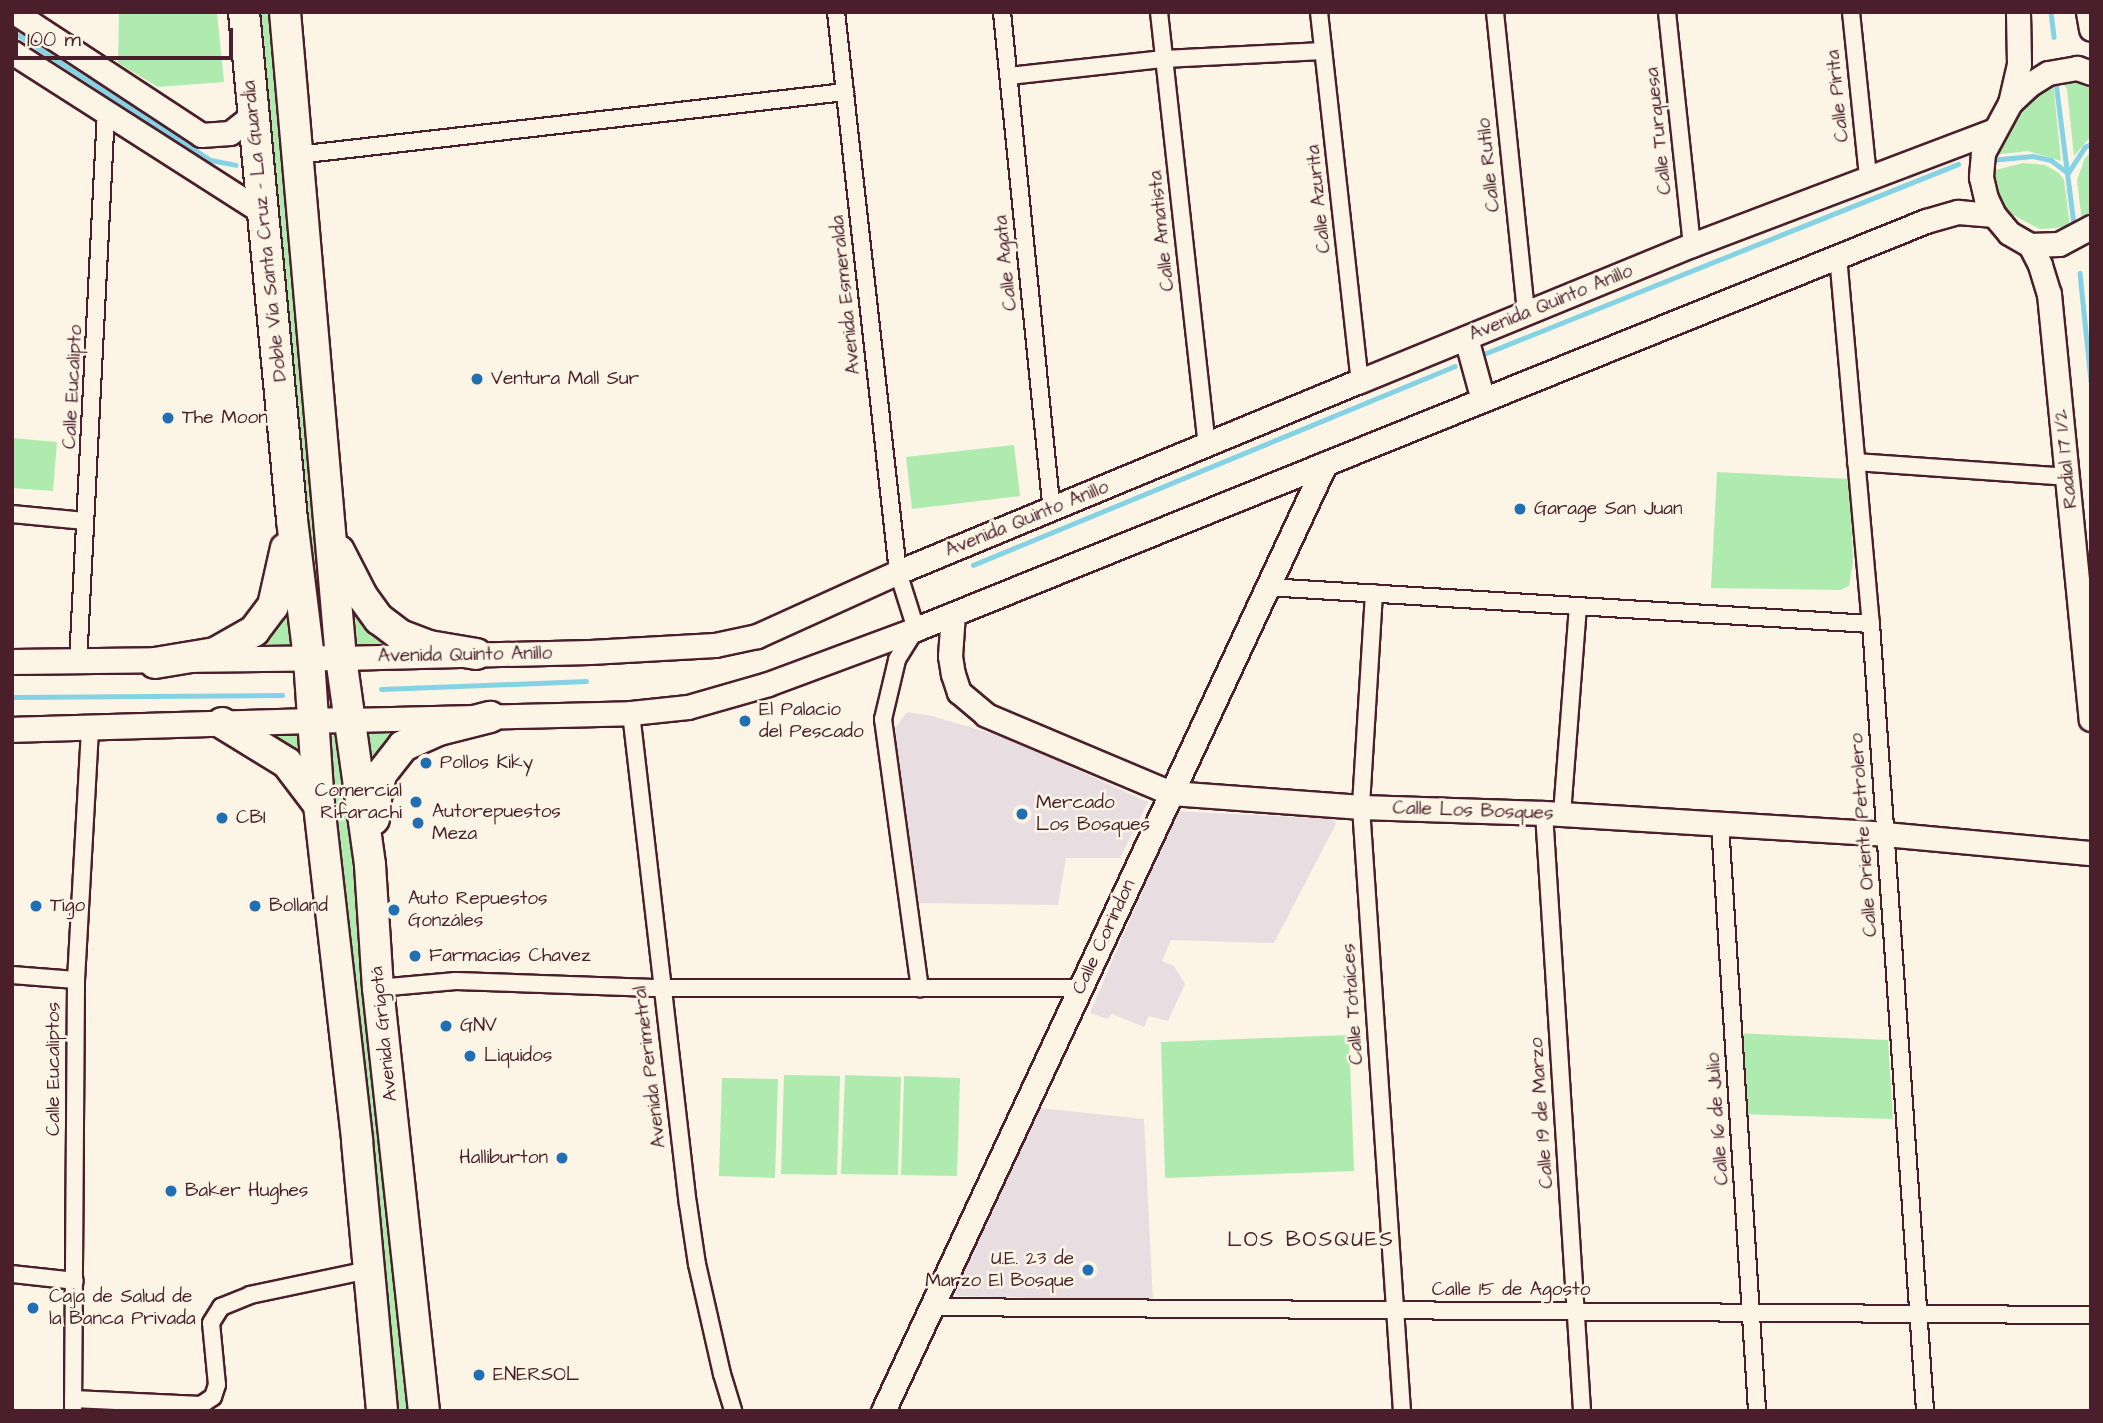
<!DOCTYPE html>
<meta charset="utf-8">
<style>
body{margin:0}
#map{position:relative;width:2103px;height:1423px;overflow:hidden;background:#fcf5e5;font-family:"Architects Daughter",sans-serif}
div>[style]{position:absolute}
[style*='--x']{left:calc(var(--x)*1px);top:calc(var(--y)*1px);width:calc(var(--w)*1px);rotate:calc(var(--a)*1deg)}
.built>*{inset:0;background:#e8dee1}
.green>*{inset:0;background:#afeaaf}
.stream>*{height:4.5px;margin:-2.25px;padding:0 2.25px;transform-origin:2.25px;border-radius:2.25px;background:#85d2e5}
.roads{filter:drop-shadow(2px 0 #4a1f2b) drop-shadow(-2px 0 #4a1f2b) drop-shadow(0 2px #4a1f2b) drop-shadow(0 -2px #4a1f2b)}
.street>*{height:16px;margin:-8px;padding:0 8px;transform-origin:8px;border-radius:8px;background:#fcf5e5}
.secondary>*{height:23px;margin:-11.5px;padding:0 11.5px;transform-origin:11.5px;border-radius:11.5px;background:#fcf5e5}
.primary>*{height:24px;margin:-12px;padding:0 12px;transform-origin:12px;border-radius:12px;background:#fcf5e5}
.highway>*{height:30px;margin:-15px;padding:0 15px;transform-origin:15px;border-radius:15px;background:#fcf5e5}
.dots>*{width:19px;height:19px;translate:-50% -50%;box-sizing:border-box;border:4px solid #fcf5e5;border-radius:50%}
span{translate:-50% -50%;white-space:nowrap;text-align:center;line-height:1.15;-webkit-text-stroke:5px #fcf5e5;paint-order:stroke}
.street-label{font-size:19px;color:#4a1f2b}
.poi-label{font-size:19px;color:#4a1f2b}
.left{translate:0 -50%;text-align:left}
.right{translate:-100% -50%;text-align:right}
.neighbourhood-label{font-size:21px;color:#4a1f2b;letter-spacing:2px}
.frame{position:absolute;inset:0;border:14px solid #4a1f2b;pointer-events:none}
.scale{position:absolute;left:14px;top:28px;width:219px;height:32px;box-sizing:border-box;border:4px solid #4a1f2b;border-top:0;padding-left:9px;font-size:21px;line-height:24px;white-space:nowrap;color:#4a1f2b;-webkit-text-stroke:5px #fcf5e5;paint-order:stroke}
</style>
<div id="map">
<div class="built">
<i style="clip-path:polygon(907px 712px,932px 716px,1010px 739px,1148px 802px,1120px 858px,1066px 858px,1058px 905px,919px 903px,890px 744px,895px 728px)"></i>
<i style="clip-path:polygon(1176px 811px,1333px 819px,1336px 824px,1274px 943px,1171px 940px,1162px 961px,1174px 966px,1185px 984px,1168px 1021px,1149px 1016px,1144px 1027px,1112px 1014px,1107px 1019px,1090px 1013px)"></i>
<i style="clip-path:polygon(1039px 1108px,1144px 1119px,1153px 1301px,957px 1296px,950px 1289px)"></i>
</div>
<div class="green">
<i style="clip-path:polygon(119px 12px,217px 12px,224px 82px,158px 87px,118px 63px)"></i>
<i style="clip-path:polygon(253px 12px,274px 12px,333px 654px,320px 654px)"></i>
<i style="clip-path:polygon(2091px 79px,2091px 136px,2074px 156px,2067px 89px,2061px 80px)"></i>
<i style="clip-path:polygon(2053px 81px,2061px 161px,2028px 151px,1993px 155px,2021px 103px)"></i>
<i style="clip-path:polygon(2091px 152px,2091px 216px,2082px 222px,2077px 180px,2085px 158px)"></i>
<i style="clip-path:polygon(2023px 163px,2045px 165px,2059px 173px,2064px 180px,2070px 227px,2040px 229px,2007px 212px,1994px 188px,1991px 171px)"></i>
<i style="clip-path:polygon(12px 438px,57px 442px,53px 491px,12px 488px)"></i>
<i style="clip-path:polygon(1014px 445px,1020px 496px,912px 509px,906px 457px)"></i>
<i style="clip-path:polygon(1717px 472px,1850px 479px,1853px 562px,1849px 586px,1841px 590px,1711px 588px)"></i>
<i style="clip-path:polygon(346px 578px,408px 644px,353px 652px)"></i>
<i style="clip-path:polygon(288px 589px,300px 653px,231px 650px)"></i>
<i style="clip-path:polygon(304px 725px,309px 787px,254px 732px)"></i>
<i style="clip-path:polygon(433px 725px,372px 783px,365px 729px)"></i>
<i style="clip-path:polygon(336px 735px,343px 743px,412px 1411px,393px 1411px,325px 744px,329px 736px)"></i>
<i style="clip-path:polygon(1733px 1033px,1888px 1040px,1893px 1119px,1739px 1114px)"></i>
<i style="clip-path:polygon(1349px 1035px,1354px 1171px,1165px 1178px,1161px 1042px)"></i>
<i style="clip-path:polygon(784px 1075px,840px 1076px,837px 1175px,781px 1174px)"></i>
<i style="clip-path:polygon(845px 1075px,901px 1077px,898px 1175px,841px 1174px)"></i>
<i style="clip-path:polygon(904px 1076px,960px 1078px,957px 1176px,901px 1175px)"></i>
<i style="clip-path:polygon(722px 1078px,778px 1079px,775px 1178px,719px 1176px)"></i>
</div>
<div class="stream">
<i style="--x:2051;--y:12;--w:25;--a:83"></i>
<i style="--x:12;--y:31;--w:237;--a:33"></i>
<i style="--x:211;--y:160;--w:25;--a:11"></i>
<i style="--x:2056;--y:82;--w:143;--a:82.8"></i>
<i style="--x:1990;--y:160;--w:43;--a:-5.3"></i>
<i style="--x:2033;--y:156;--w:18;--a:13"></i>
<i style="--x:2051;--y:160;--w:21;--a:37"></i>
<i style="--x:2068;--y:173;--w:31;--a:-57"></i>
<i style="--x:2085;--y:147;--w:7;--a:-27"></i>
<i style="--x:2080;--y:273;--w:109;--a:84.2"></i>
<i style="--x:1479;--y:356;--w:516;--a:-21.84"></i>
<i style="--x:973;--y:565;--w:521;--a:-22.43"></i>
<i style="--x:381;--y:689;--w:205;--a:-2.2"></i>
<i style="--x:12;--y:697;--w:270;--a:-0.4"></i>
</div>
<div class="roads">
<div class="street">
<i style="--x:836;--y:12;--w:563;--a:83.68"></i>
<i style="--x:898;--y:572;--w:60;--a:72.5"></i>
<i style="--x:916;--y:629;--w:36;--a:122"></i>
<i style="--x:897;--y:660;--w:61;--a:103.3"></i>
<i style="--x:883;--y:719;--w:272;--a:82.2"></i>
<i style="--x:1002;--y:12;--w:500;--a:84.3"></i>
<i style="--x:1159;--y:12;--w:436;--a:83.7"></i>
<i style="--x:1319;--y:12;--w:371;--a:83.7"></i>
<i style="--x:1495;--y:12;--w:304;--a:84.1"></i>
<i style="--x:1667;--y:12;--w:234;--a:83.9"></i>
<i style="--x:1851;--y:12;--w:165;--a:84.1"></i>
<i style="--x:1009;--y:76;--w:156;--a:-6.3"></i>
<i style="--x:1164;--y:59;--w:159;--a:-2.9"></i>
<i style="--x:297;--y:155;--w:552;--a:-6.56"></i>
<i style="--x:1838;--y:256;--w:369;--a:84.9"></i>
<i style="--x:1871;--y:624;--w:789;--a:86.07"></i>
<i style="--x:1856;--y:462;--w:213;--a:4"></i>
<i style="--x:12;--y:514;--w:73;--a:5.5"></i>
<i style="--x:1267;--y:587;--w:605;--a:3.51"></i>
<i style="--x:1374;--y:593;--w:214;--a:93.5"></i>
<i style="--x:1361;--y:807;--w:605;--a:86.12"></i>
<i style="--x:78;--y:663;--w:551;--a:-87.09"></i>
<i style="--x:631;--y:713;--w:494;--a:83.4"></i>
<i style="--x:688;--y:1204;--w:61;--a:81.5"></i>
<i style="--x:697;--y:1264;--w:113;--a:77.2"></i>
<i style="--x:722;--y:1374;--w:39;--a:73"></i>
<i style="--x:1544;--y:813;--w:599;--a:86.36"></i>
<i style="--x:1562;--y:814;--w:208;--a:-85.6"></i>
<i style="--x:1720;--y:824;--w:588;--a:86.39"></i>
<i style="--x:12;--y:975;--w:64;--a:4.5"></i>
<i style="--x:378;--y:988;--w:78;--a:-5.1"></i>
<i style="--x:456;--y:981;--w:205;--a:2"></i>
<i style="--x:661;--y:988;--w:419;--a:0"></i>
<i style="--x:12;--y:1274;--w:63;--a:6.3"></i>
<i style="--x:931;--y:1307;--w:1160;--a:0.4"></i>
<i style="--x:73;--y:1399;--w:128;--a:2.7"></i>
<i style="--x:201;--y:1405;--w:14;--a:-34"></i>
<i style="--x:213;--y:1397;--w:13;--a:-72"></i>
<i style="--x:217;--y:1385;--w:62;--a:-95.5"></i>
<i style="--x:211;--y:1323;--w:19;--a:-58"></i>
<i style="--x:221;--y:1307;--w:31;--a:-22"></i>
<i style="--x:250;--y:1295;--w:122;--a:-11.9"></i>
<i style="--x:73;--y:1411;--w:431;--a:-89.6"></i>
<i style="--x:76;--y:980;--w:253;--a:-86.8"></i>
</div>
<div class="secondary">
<i style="--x:14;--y:12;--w:224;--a:33.3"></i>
<i style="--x:201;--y:135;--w:29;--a:-4"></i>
<i style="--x:230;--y:133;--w:31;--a:-38"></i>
<i style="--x:2088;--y:12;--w:17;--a:80"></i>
<i style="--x:12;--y:52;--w:299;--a:32.6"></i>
<i style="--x:2091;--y:73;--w:15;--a:-160"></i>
<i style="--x:2077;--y:68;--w:29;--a:170"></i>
<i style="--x:2048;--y:73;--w:22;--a:148"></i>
<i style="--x:2029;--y:85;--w:26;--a:137"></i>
<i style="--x:2010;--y:103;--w:57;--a:118.4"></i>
<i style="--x:1983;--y:153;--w:24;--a:95"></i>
<i style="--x:1981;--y:177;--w:22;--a:77"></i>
<i style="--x:1986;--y:198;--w:19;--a:65"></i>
<i style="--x:1994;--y:215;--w:23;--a:50"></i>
<i style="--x:2009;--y:233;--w:24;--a:30"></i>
<i style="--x:2030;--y:245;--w:29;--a:-2"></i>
<i style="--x:2059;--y:244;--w:36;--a:-28"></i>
<i style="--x:2010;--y:103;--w:40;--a:-77"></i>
<i style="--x:2019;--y:64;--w:52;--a:-91.1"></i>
<i style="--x:2030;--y:245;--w:22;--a:63"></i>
<i style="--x:2040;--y:265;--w:30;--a:73"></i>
<i style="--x:2049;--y:294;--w:427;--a:84.4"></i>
<i style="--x:1466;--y:338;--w:64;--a:74.7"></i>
<i style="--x:953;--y:614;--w:42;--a:94.1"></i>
<i style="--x:950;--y:656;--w:18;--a:81"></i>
<i style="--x:953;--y:674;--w:19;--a:72"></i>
<i style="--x:959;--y:692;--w:35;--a:40"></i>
<i style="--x:986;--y:715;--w:201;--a:22.9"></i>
<i style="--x:1171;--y:793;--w:191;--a:4.2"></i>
<i style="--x:1361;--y:807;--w:183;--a:1.9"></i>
<i style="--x:1544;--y:813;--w:342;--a:3.5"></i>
<i style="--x:1885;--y:834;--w:207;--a:5.3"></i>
<i style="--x:341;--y:658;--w:249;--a:-1.4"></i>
<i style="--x:590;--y:652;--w:125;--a:-3.2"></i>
<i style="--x:715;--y:645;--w:43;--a:-12.1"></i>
<i style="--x:757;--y:636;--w:155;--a:-24.4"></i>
<i style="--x:898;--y:572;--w:500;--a:-22.5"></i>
<i style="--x:1360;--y:381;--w:359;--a:-22.3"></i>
<i style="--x:1692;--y:245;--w:321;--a:-20.8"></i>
<i style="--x:350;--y:720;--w:281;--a:-1.4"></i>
<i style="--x:631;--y:713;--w:57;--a:-6"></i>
<i style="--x:688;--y:707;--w:83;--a:-16"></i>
<i style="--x:768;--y:684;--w:158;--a:-20.4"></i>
<i style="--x:916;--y:629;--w:1089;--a:-22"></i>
<i style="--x:1926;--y:221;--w:33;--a:-16"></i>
<i style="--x:1958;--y:212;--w:36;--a:5"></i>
<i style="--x:883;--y:1411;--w:1045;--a:-64.98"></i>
</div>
<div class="primary">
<i style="--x:12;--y:662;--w:314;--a:-0.7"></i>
<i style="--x:12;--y:730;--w:338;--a:-1.7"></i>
</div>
<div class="highway">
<i style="--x:244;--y:12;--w:510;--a:84.6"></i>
<i style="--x:292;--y:520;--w:140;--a:83"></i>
<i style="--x:309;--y:659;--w:146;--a:86.1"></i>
<i style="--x:319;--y:805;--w:338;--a:83.5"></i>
<i style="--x:357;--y:1141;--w:271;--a:84.7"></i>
<i style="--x:285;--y:12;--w:648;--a:85.05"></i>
<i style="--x:341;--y:658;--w:209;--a:82"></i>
<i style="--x:370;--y:865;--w:123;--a:86.3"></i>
<i style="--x:378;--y:988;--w:425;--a:83.8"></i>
<i style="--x:339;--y:551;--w:51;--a:62.9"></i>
<i style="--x:362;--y:596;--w:29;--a:54"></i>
<i style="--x:379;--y:619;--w:26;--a:37"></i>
<i style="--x:400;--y:635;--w:31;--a:21"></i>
<i style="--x:429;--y:646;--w:48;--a:9.7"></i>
<i style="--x:155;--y:663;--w:61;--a:-9.5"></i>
<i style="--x:215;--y:653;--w:45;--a:-29.4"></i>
<i style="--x:254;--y:631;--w:31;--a:-53"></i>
<i style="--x:273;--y:606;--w:59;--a:-77.4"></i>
<i style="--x:222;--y:723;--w:76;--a:31.6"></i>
<i style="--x:287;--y:763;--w:53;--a:52.7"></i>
<i style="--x:374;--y:819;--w:31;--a:-84"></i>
<i style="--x:377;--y:788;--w:16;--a:-72"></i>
<i style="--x:382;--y:773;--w:34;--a:-52"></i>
<i style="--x:403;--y:746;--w:39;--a:-24"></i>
<i style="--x:439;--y:730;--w:53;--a:-14.3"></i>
</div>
</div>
<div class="dots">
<i style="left:477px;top:379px;background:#1f6fb2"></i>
<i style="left:168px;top:418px;background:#1f6fb2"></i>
<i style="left:1520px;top:509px;background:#1f6fb2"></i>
<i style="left:745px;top:721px;background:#1f6fb2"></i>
<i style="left:426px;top:763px;background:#1f6fb2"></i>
<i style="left:416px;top:802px;background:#1f6fb2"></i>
<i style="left:1022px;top:814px;background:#1f6fb2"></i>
<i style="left:222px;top:818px;background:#1f6fb2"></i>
<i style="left:418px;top:823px;background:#1f6fb2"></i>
<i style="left:36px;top:906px;background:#1f6fb2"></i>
<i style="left:255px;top:906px;background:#1f6fb2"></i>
<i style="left:394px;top:910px;background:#1f6fb2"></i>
<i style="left:415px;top:956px;background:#1f6fb2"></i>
<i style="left:446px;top:1026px;background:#1f6fb2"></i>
<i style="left:470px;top:1056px;background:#1f6fb2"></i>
<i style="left:562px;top:1158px;background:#1f6fb2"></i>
<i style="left:171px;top:1191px;background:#1f6fb2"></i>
<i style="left:1088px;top:1270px;background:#1f6fb2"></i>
<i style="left:33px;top:1308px;background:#1f6fb2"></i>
<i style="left:479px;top:1375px;background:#1f6fb2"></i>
</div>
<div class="street-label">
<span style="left:1838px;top:96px;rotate:-96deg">Calle Pirita</span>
<span style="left:1659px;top:131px;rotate:-96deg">Calle Turquesa</span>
<span style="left:1489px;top:165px;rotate:-96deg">Calle Rutilo</span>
<span style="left:1319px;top:199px;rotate:-96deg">Calle Azurita</span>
<span style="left:265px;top:231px;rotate:-96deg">Doble Vía Santa Cruz - La Guardia</span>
<span style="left:1162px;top:231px;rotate:-96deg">Calle Amatista</span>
<span style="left:1006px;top:263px;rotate:-96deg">Calle Agata</span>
<span style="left:846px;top:295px;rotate:-96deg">Avenida Esmeralda</span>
<span style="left:1551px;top:303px;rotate:-22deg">Avenida Quinto Anillo</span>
<span style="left:73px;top:387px;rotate:-87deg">Calle Eucalipto</span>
<span style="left:2066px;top:459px;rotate:-96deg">Radial 17 1/2</span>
<span style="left:1027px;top:519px;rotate:-22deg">Avenida Quinto Anillo</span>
<span style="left:465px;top:655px;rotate:-1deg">Avenida Quinto Anillo</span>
<span style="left:1473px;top:811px;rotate:2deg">Calle Los Bosques</span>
<span style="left:1864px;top:835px;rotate:-94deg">Calle Oriente Petrolero</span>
<span style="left:1104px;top:937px;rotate:-65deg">Calle Corindon</span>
<span style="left:1353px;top:1004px;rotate:-94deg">Calle Totaíces</span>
<span style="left:384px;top:1034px;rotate:-96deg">Avenida Grigotá</span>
<span style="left:650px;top:1067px;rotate:-97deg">Avenida Perimetral</span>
<span style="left:54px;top:1069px;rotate:-90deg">Calle Eucaliptos</span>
<span style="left:1542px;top:1113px;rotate:-94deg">Calle 19 de Marzo</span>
<span style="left:1718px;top:1119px;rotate:-94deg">Calle 16 de Julio</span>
<span style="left:1511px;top:1290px">Calle 15 de Agosto</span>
</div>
<div class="poi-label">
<span class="left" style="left:491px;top:379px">Ventura Mall Sur</span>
<span class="left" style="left:182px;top:418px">The Moon</span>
<span class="left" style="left:1534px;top:509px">Garage San Juan</span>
<span class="left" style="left:759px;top:721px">El Palacio<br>del Pescado</span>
<span class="left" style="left:440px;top:763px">Pollos Kiky</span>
<span class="right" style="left:402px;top:802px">Comercial<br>Rifarachi</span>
<span class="left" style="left:1036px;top:814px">Mercado<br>Los Bosques</span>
<span class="left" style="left:432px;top:823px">Autorepuestos<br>Meza</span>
<span class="left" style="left:236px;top:818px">CBI</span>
<span class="left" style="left:408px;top:910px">Auto Repuestos<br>Gonzáles</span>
<span class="left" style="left:50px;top:906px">Tigo</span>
<span class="left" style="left:269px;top:906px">Bolland</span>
<span class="left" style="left:429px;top:956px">Farmacias Chavez</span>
<span class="left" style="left:460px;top:1026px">GNV</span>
<span class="left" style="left:484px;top:1056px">Liquidos</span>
<span class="right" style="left:548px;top:1158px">Halliburton</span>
<span class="left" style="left:185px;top:1191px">Baker Hughes</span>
<span class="right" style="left:1074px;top:1270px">U.E. 23 de<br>Marzo El Bosque</span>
<span class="left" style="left:49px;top:1308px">Caja de Salud de<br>la Banca Privada</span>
<span class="left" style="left:493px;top:1375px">ENERSOL</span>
</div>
<div class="neighbourhood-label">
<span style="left:1311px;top:1240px">LOS BOSQUES</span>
</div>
<div class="frame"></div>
<div class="scale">100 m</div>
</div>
